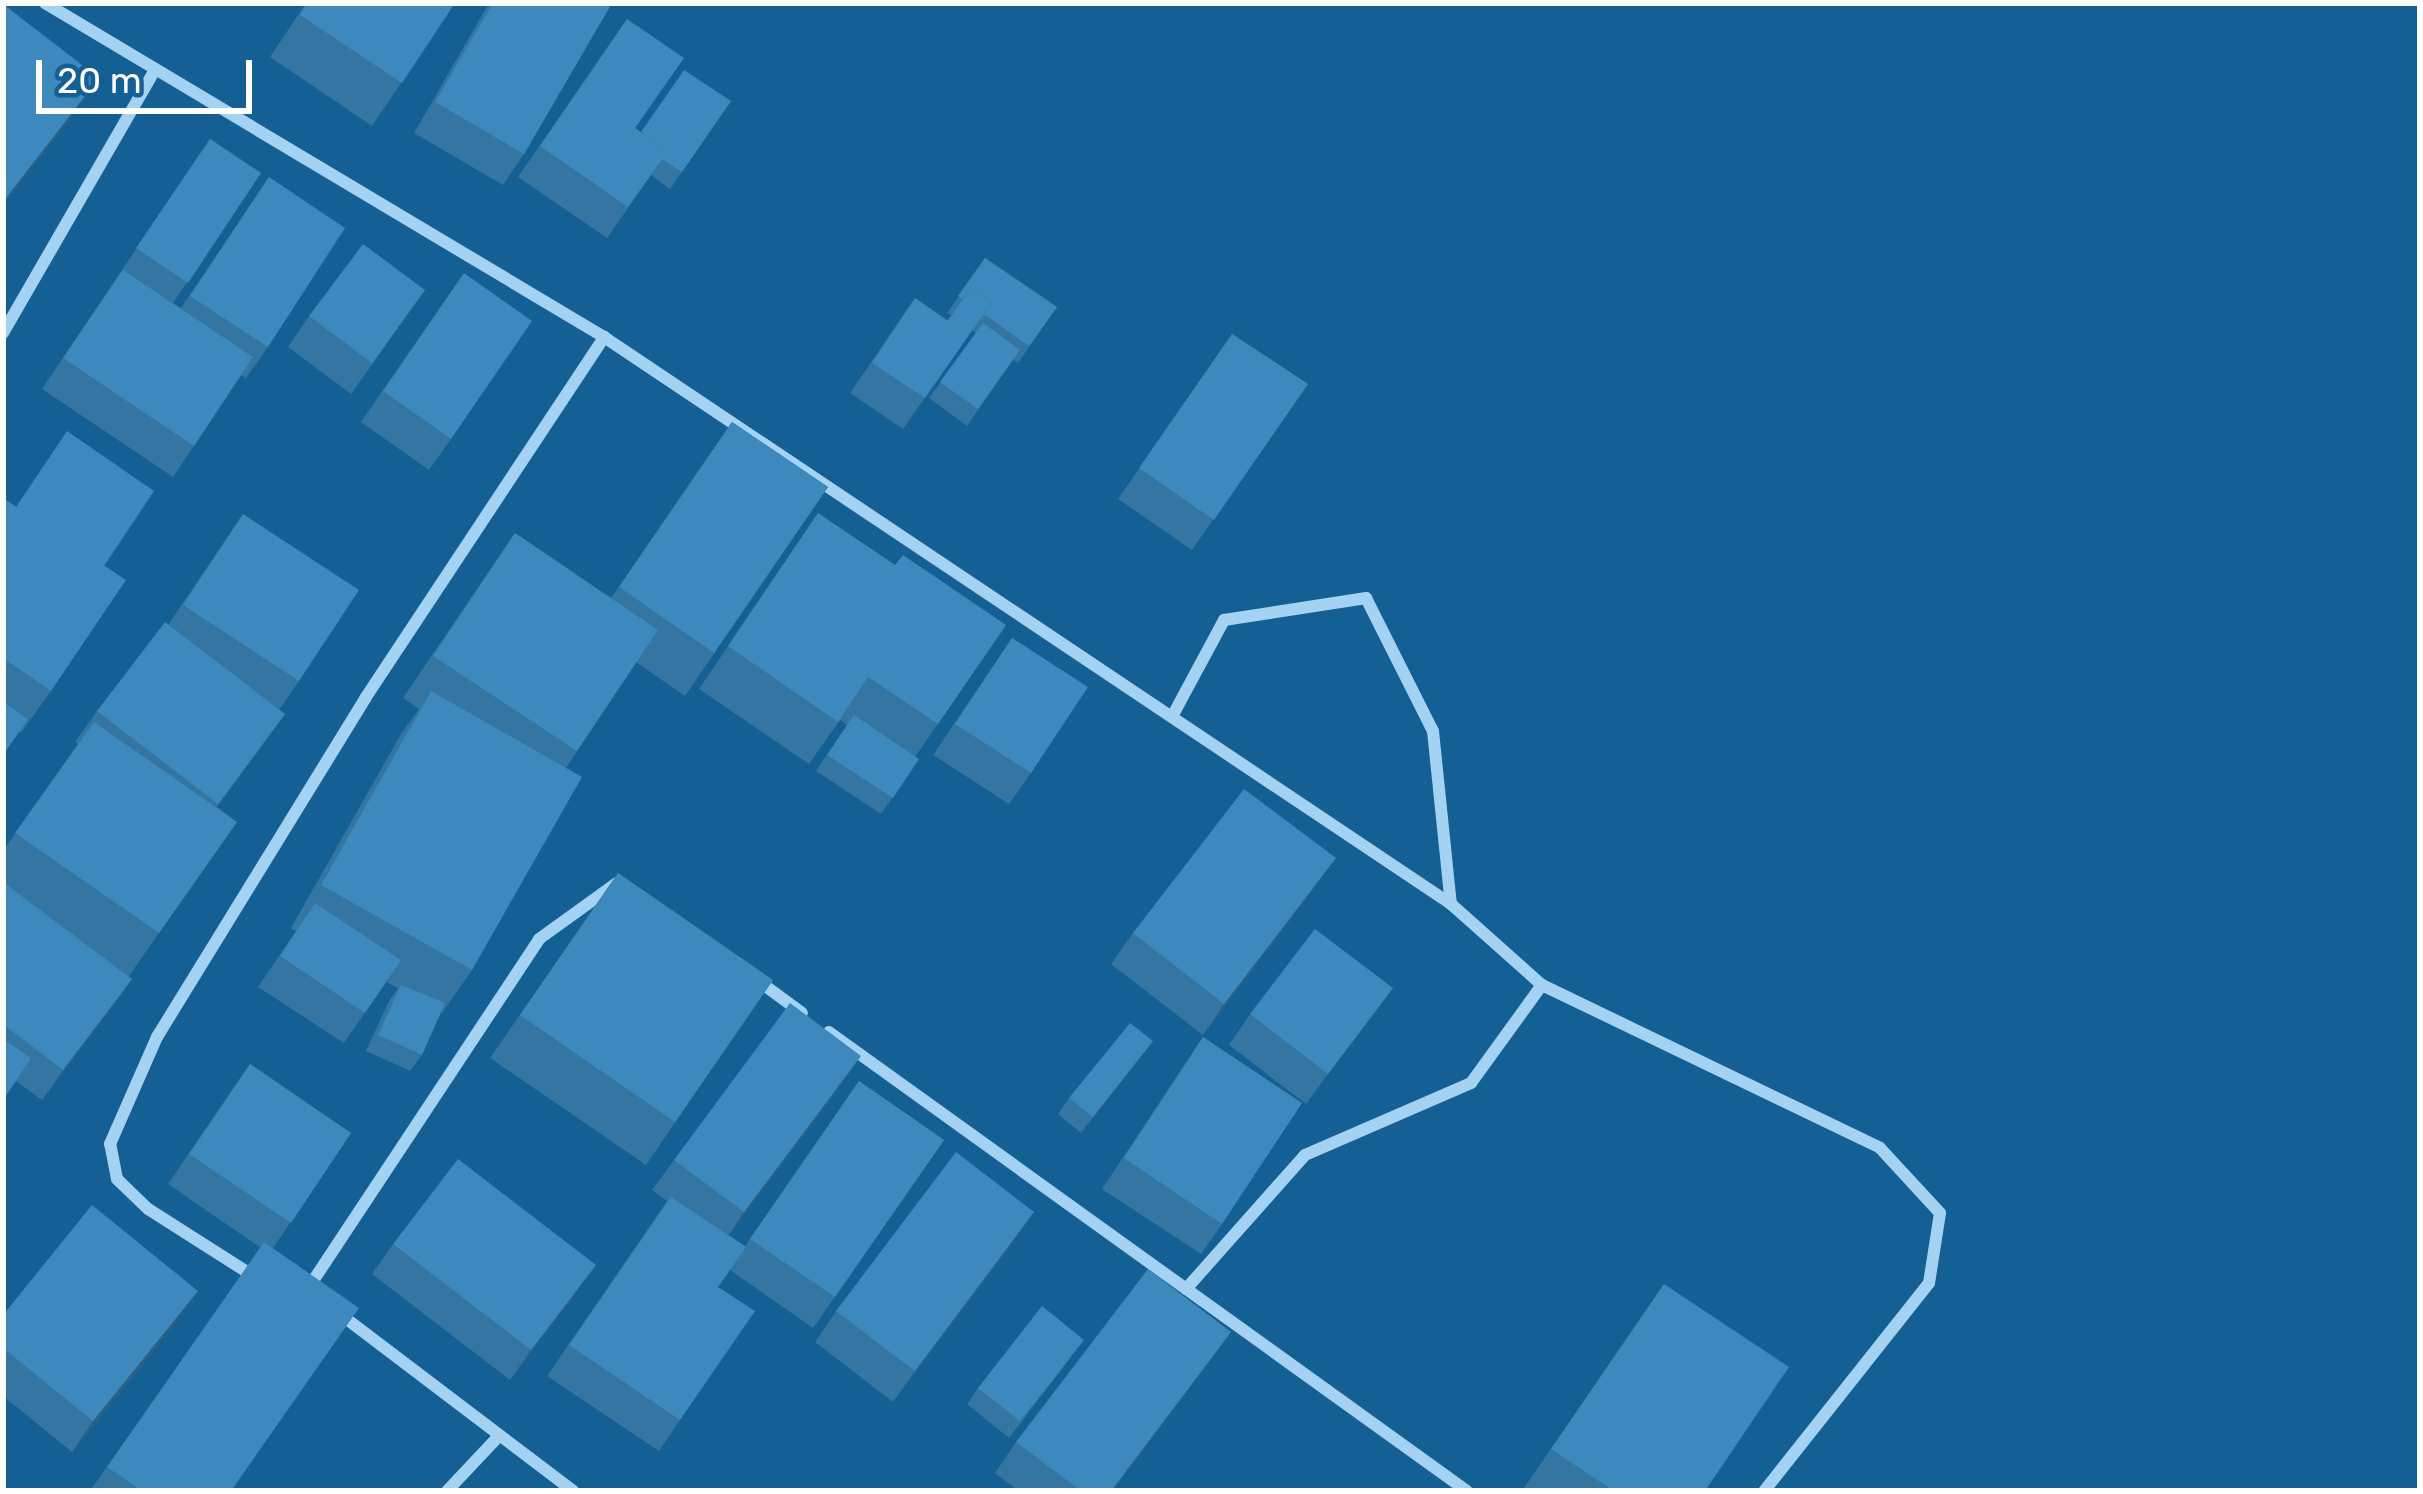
<!DOCTYPE html>
<style>
body{margin:0}
#map{position:relative;width:2423px;height:1494px;overflow:hidden;background:#145f94;font-family:Rubik,sans-serif}
div>[style]{position:absolute}
[style*='--x']{left:calc(var(--x)*1px);top:calc(var(--y)*1px);width:calc(var(--w)*1px);rotate:calc(var(--a)*1deg)}
.street>*{height:12px;margin:-6px;padding:0 6px;transform-origin:6px;border-radius:6px;background:#a3d2f2}
.wall>*{inset:0;background:#3475a2}
.shaded-wall>*{inset:0;background:#2b5f84}
.building>*{inset:0;background:#3d88bc}
span{translate:-50% -50%;white-space:nowrap;text-align:center;line-height:1.15;-webkit-text-stroke:12px #145f94;paint-order:stroke}
.frame{position:absolute;inset:0;border:6px solid #fff;pointer-events:none}
.scale{position:absolute;left:36px;top:60px;width:216px;height:54px;box-sizing:border-box;border:6px solid #fff;border-top:0;padding-left:15px;font-size:36px;line-height:42px;white-space:nowrap;color:#fff;-webkit-text-stroke:9px #145f94;paint-order:stroke}
</style>
<div id="map">
<div class="street">
<i style="--x:45;--y:3;--w:651;--a:30.86"></i>
<i style="--x:604;--y:337;--w:1019;--a:33.8"></i>
<i style="--x:1451;--y:904;--w:122;--a:41.7"></i>
<i style="--x:1542;--y:985;--w:375;--a:25.7"></i>
<i style="--x:1880;--y:1148;--w:88;--a:47.3"></i>
<i style="--x:1940;--y:1213;--w:71;--a:98.9"></i>
<i style="--x:1929;--y:1283;--w:265;--a:128.4"></i>
<i style="--x:3;--y:333;--w:304;--a:-60"></i>
<i style="--x:1174;--y:713;--w:106;--a:-61.7"></i>
<i style="--x:1224;--y:620;--w:144;--a:-8.8"></i>
<i style="--x:1366;--y:598;--w:149;--a:63.3"></i>
<i style="--x:1433;--y:731;--w:174;--a:84.1"></i>
<i style="--x:756;--y:979;--w:57;--a:36.5"></i>
<i style="--x:829;--y:1032;--w:786;--a:35.73"></i>
<i style="--x:258;--y:1279;--w:130;--a:-147.5"></i>
<i style="--x:148;--y:1209;--w:43;--a:-135.9"></i>
<i style="--x:117;--y:1179;--w:36;--a:-101"></i>
<i style="--x:110;--y:1144;--w:117;--a:-66.3"></i>
<i style="--x:157;--y:1037;--w:399;--a:-58.4"></i>
<i style="--x:366;--y:697;--w:432;--a:-56.5"></i>
<i style="--x:309;--y:1287;--w:417;--a:-56.5"></i>
<i style="--x:539;--y:939;--w:96;--a:-35.7"></i>
<i style="--x:1186;--y:1289;--w:179;--a:-48.4"></i>
<i style="--x:1305;--y:1155;--w:181;--a:-23.4"></i>
<i style="--x:1471;--y:1083;--w:121;--a:-54.1"></i>
<i style="--x:340;--y:1314;--w:293;--a:37.2"></i>
<i style="--x:447;--y:1491;--w:71;--a:-46.7"></i>
</div>
<div class="wall">
<i style="clip-path:polygon(306px 3px,455px 3px,372px 126px,270px 57px)"></i>
<i style="clip-path:polygon(489px 3px,612px 3px,524px 154px,503px 185px,414px 133px)"></i>
<i style="clip-path:polygon(627px 19px,635px 128px,641px 132px,731px 101px,670px 189px,651px 175px,607px 238px,518px 177px)"></i>
<i style="clip-path:polygon(210px 139px,261px 173px,173px 303px,181px 308px,269px 177px,268px 347px,246px 378px,241px 375px,173px 477px,42px 389px)"></i>
<i style="clip-path:polygon(985px 258px,1057px 307px,1018px 363px,1013px 359px,967px 426px,929px 398px,976px 333px,972px 330px,903px 429px,850px 393px,915px 298px,947px 320px,951px 315px,947px 313px)"></i>
<i style="clip-path:polygon(464px 273px,451px 439px,429px 470px,361px 422px)"></i>
<i style="clip-path:polygon(425px 290px,351px 394px,288px 347px,309px 316px)"></i>
<i style="clip-path:polygon(1232px 334px,1308px 384px,1192px 550px,1118px 499px)"></i>
<i style="clip-path:polygon(732px 422px,828px 487px,685px 696px,636px 662px,566px 768px,472px 970px,442px 1013px,441px 1012px,422px 1055px,410px 1071px,366px 1051px,389px 1001px,398px 988px,386px 982px,344px 1043px,258px 987px,296px 931px,291px 928px,401px 734px,419px 709px,403px 698px,515px 533px,611px 598px)"></i>
<i style="clip-path:polygon(3px 498px,104px 566px,51px 691px,21px 733px,19px 732px,3px 755px)"></i>
<i style="clip-path:polygon(818px 513px,895px 565px,1006px 625px,915px 757px,919px 759px,881px 814px,816px 771px,847px 725px,840px 720px,809px 764px,699px 689px)"></i>
<i style="clip-path:polygon(243px 514px,299px 681px,279px 710px,285px 714px,217px 807px,237px 822px,129px 976px,132px 979px,111px 1009px,42px 1100px,16px 1081px,3px 1100px,3px 851px,78px 744px,75px 742px,97px 711px,168px 625px)"></i>
<i style="clip-path:polygon(1012px 638px,1031px 773px,1009px 804px,933px 755px)"></i>
<i style="clip-path:polygon(618px 873px,773px 980px,646px 1165px,490px 1058px)"></i>
<i style="clip-path:polygon(1314px 889px,1203px 1035px,1111px 964px,1133px 933px)"></i>
<i style="clip-path:polygon(1393px 988px,1306px 1104px,1229px 1045px,1250px 1014px)"></i>
<i style="clip-path:polygon(1203px 1037px,1222px 1224px,1201px 1254px,1102px 1189px)"></i>
<i style="clip-path:polygon(1153px 1041px,1081px 1133px,1058px 1114px,1069px 1098px)"></i>
<i style="clip-path:polygon(250px 1064px,351px 1133px,273px 1248px,231px 1491px,90px 1491px,261px 1248px,168px 1184px)"></i>
<i style="clip-path:polygon(859px 1081px,944px 1140px,813px 1328px,730px 1270px,718px 1287px,680px 1420px,659px 1451px,547px 1376px,667px 1201px,652px 1190px,674px 1160px,840px 1087px,729px 1235px,745px 1246px)"></i>
<i style="clip-path:polygon(1013px 1243px,893px 1402px,815px 1342px,836px 1311px)"></i>
<i style="clip-path:polygon(393px 1244px,575px 1295px,510px 1380px,372px 1274px)"></i>
<i style="clip-path:polygon(1664px 1284px,1705px 1491px,1522px 1491px)"></i>
<i style="clip-path:polygon(3px 1315px,177px 1322px,72px 1452px,3px 1396px)"></i>
<i style="clip-path:polygon(1231px 1332px,1113px 1491px,1019px 1491px,995px 1473px,1016px 1442px)"></i>
<i style="clip-path:polygon(1072px 1356px,1009px 1438px,967px 1404px,978px 1388px)"></i>
</div>
<div class="shaded-wall">
<i style="clip-path:polygon(99px 78px,69px 121px,3px 206px,3px 202px)"></i>
<i style="clip-path:polygon(1336px 858px,1314px 889px,1203px 1035px,1224px 1004px)"></i>
<i style="clip-path:polygon(132px 979px,111px 1009px,42px 1100px,63px 1070px)"></i>
<i style="clip-path:polygon(1393px 988px,1371px 1019px,1306px 1104px,1328px 1074px)"></i>
<i style="clip-path:polygon(1153px 1041px,1142px 1057px,1081px 1133px,1093px 1117px)"></i>
<i style="clip-path:polygon(861px 1056px,840px 1087px,723px 1243px,744px 1212px)"></i>
<i style="clip-path:polygon(1034px 1212px,1013px 1243px,893px 1402px,915px 1371px)"></i>
<i style="clip-path:polygon(596px 1265px,575px 1295px,510px 1380px,531px 1350px)"></i>
<i style="clip-path:polygon(198px 1291px,177px 1322px,72px 1452px,93px 1421px)"></i>
<i style="clip-path:polygon(1231px 1332px,1113px 1491px,1111px 1491px)"></i>
</div>
<div class="building">
<i style="clip-path:polygon(307px 3px,455px 3px,402px 83px,300px 15px)"></i>
<i style="clip-path:polygon(493px 3px,612px 3px,524px 154px,435px 102px)"></i>
<i style="clip-path:polygon(3px 4px,99px 78px,3px 202px)"></i>
<i style="clip-path:polygon(627px 19px,684px 58px,635px 128px,668px 151px,628px 207px,540px 146px)"></i>
<i style="clip-path:polygon(684px 70px,731px 101px,682px 172px,662px 159px,668px 151px,641px 132px)"></i>
<i style="clip-path:polygon(210px 139px,261px 173px,188px 283px,136px 248px)"></i>
<i style="clip-path:polygon(269px 177px,345px 228px,268px 347px,190px 296px)"></i>
<i style="clip-path:polygon(363px 244px,425px 290px,372px 363px,309px 316px)"></i>
<i style="clip-path:polygon(985px 258px,1057px 307px,1029px 346px,984px 314px,992px 302px,971px 287px,962px 299px,958px 296px)"></i>
<i style="clip-path:polygon(123px 270px,253px 357px,194px 446px,63px 358px)"></i>
<i style="clip-path:polygon(464px 273px,532px 321px,451px 439px,383px 391px)"></i>
<i style="clip-path:polygon(971px 287px,992px 302px,925px 398px,872px 363px,915px 298px,948px 321px)"></i>
<i style="clip-path:polygon(983px 323px,1020px 350px,978px 409px,940px 382px)"></i>
<i style="clip-path:polygon(1232px 334px,1308px 384px,1214px 520px,1139px 468px)"></i>
<i style="clip-path:polygon(732px 422px,828px 487px,714px 653px,619px 587px)"></i>
<i style="clip-path:polygon(67px 431px,154px 491px,104px 566px,16px 507px)"></i>
<i style="clip-path:polygon(3px 498px,126px 580px,51px 691px,3px 658px)"></i>
<i style="clip-path:polygon(818px 513px,895px 565px,903px 555px,1006px 625px,938px 724px,868px 677px,838px 722px,728px 646px)"></i>
<i style="clip-path:polygon(243px 514px,359px 590px,299px 681px,183px 605px)"></i>
<i style="clip-path:polygon(515px 533px,658px 630px,577px 751px,433px 656px)"></i>
<i style="clip-path:polygon(165px 622px,285px 714px,218px 804px,97px 711px)"></i>
<i style="clip-path:polygon(1012px 638px,1088px 687px,1031px 773px,955px 724px)"></i>
<i style="clip-path:polygon(431px 691px,582px 777px,472px 970px,321px 885px)"></i>
<i style="clip-path:polygon(3px 702px,28px 719px,3px 755px)"></i>
<i style="clip-path:polygon(854px 715px,919px 759px,893px 798px,827px 755px)"></i>
<i style="clip-path:polygon(94px 722px,237px 822px,159px 933px,15px 833px)"></i>
<i style="clip-path:polygon(1244px 789px,1336px 858px,1224px 1004px,1133px 933px)"></i>
<i style="clip-path:polygon(618px 873px,773px 980px,675px 1122px,520px 1015px)"></i>
<i style="clip-path:polygon(3px 882px,132px 979px,63px 1070px,3px 1024px)"></i>
<i style="clip-path:polygon(315px 903px,401px 960px,365px 1013px,280px 956px)"></i>
<i style="clip-path:polygon(1315px 929px,1393px 988px,1328px 1074px,1250px 1014px)"></i>
<i style="clip-path:polygon(401px 985px,445px 1003px,422px 1055px,378px 1035px)"></i>
<i style="clip-path:polygon(790px 1003px,861px 1056px,744px 1212px,674px 1160px)"></i>
<i style="clip-path:polygon(1130px 1023px,1153px 1041px,1093px 1117px,1069px 1098px)"></i>
<i style="clip-path:polygon(1203px 1037px,1302px 1103px,1222px 1224px,1124px 1158px)"></i>
<i style="clip-path:polygon(3px 1039px,31px 1058px,3px 1100px)"></i>
<i style="clip-path:polygon(250px 1064px,351px 1133px,291px 1223px,189px 1154px)"></i>
<i style="clip-path:polygon(859px 1081px,944px 1140px,835px 1297px,750px 1239px)"></i>
<i style="clip-path:polygon(956px 1152px,1034px 1212px,915px 1371px,836px 1311px)"></i>
<i style="clip-path:polygon(458px 1159px,596px 1265px,531px 1350px,393px 1244px)"></i>
<i style="clip-path:polygon(671px 1197px,746px 1247px,718px 1287px,755px 1311px,680px 1420px,569px 1345px)"></i>
<i style="clip-path:polygon(92px 1205px,198px 1291px,93px 1421px,3px 1348px,3px 1315px)"></i>
<i style="clip-path:polygon(264px 1242px,359px 1308px,231px 1491px,142px 1491px,107px 1467px)"></i>
<i style="clip-path:polygon(1148px 1269px,1231px 1332px,1111px 1491px,1081px 1491px,1016px 1442px)"></i>
<i style="clip-path:polygon(1664px 1284px,1789px 1367px,1705px 1491px,1614px 1491px,1551px 1449px)"></i>
<i style="clip-path:polygon(1042px 1306px,1084px 1340px,1020px 1421px,978px 1388px)"></i>
</div>
<div class="frame"></div>
<div class="scale">20 m</div>
</div>
